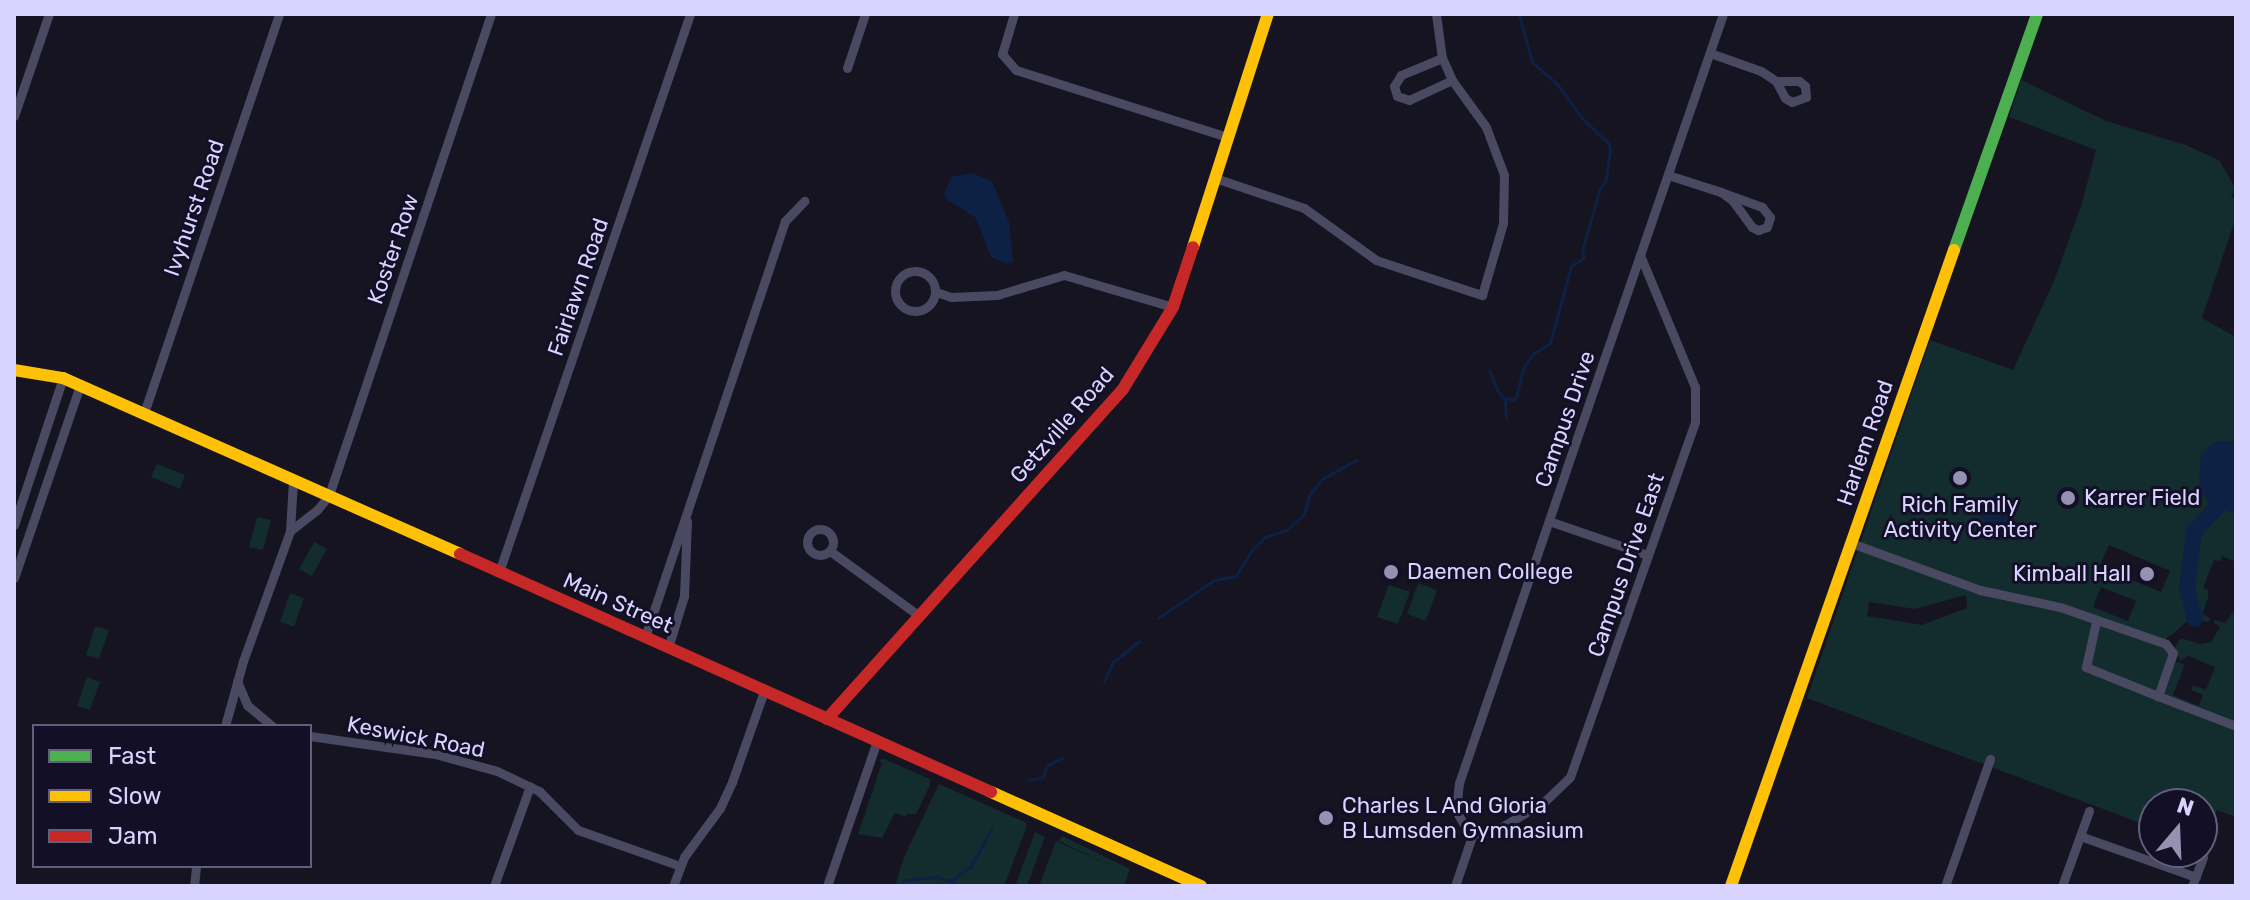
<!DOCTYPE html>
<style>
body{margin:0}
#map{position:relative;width:2250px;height:900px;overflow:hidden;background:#161421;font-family:Rubik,sans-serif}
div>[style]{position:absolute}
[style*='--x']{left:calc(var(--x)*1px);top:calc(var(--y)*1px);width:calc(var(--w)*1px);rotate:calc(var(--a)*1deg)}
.green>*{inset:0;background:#132c2d}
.water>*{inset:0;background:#0d2144}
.stream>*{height:3px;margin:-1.5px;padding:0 1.5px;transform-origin:1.5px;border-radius:1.5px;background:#0d2144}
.river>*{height:16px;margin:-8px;padding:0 8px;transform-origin:8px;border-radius:8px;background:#0d2144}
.street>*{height:9px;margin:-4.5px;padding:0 4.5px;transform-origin:4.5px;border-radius:4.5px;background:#4a4962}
.street>.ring{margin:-4.5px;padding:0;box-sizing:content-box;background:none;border:9px solid #4a4962;border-radius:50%}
.fast>*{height:12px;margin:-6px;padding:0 6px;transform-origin:6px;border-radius:6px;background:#4caf50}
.slow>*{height:12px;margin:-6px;padding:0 6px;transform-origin:6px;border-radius:6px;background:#ffc107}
.jam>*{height:12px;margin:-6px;padding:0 6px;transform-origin:6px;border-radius:6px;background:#c62828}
.dots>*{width:22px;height:22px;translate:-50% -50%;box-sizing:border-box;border:4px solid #130f26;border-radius:50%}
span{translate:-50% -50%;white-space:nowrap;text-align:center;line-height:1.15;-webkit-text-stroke:6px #130f26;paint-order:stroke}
.street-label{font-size:22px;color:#d9d4ff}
.poi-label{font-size:22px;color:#d9d4ff}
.left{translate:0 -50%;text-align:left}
.right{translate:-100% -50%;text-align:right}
.frame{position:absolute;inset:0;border:16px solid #d9d4ff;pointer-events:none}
.legend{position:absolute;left:32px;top:724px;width:280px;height:144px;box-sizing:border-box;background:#130f26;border:2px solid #625e7d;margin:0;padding:10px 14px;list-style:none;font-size:24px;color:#d9d4ff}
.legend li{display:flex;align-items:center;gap:16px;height:40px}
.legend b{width:40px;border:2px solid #625e7d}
.north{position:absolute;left:2138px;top:788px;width:80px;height:80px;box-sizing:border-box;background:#130f26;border:2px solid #625e7d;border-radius:50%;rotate:19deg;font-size:22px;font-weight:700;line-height:32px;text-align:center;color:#d9d4ff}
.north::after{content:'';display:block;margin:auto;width:28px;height:36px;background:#9591b1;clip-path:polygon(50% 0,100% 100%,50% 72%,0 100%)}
</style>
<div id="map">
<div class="green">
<i style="clip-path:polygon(evenodd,2021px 80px,2106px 121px,2186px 145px,2220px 161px,2235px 188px,2231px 197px,2236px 199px,2236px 217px,2202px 318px,2236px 337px,2236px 562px,2222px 556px,2220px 561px,2214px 560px,2203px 588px,2208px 590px,2208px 598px,2202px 614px,2210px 618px,2209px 622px,2186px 617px,2188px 621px,2165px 640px,2171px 661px,2185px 664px,2173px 695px,2199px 706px,2203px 695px,2191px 690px,2193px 685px,2206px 690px,2215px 667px,2188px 656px,2180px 661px,2175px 647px,2181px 638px,2199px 644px,2211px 642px,2220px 627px,2214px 623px,2215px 620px,2225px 623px,2236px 608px,2236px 817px,2217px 810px,2202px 846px,2202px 804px,2154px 804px,2154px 828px,1807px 698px,1930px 340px,2013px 370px,2054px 281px,2082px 203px,2096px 150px,2009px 117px,2021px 80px,2109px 545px,2170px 571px,2161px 592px,2099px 567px,2109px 545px,2021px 80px,2101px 587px,2136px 601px,2128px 621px,2093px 607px,2101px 587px,2021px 80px,1966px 595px,1967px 608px,1922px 625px,1867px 616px,1869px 602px,1915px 609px,1966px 595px)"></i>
<i style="clip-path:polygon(157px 464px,185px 475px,180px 489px,151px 477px)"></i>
<i style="clip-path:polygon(257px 517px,271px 520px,263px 550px,249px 547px)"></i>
<i style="clip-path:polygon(314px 542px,327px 549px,312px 576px,299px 569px)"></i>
<i style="clip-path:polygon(1418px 583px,1437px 590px,1426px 621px,1407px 614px)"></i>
<i style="clip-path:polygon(1389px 585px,1410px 592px,1398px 624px,1377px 617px)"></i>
<i style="clip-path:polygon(290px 593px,304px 598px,294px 627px,280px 622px)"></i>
<i style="clip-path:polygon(95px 626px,109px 630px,99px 659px,86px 655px)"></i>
<i style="clip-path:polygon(87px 677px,100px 682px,90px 710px,77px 706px)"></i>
<i style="clip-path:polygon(884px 759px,930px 779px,930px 785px,916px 814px,907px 814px,906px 817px,895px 813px,882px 838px,858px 834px,882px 763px,879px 760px)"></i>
<i style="clip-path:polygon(939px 784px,1025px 822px,1027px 826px,1004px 886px,895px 886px,904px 857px)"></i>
<i style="clip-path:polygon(1035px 832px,1045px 837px,1027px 886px,1015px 886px)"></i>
<i style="clip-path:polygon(1062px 836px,1130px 869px,1124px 886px,1039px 886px,1056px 841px,1118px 869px,1059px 841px)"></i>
</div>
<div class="water">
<i style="clip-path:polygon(971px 173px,992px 181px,1009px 222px,1013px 262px,1007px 264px,991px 257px,976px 218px,946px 199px,944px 193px,952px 177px)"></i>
<i style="clip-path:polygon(2218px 441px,2236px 442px,2236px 515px,2208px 502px,2199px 487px,2201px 453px)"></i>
<i style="clip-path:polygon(1994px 494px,2008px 521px,1990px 532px,1975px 506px)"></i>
</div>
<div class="stream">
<i style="--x:1489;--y:370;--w:22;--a:68"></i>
<i style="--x:1497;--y:390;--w:11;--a:49"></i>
<i style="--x:1506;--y:418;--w:20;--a:-93"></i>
<i style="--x:1505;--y:398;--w:10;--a:11"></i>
<i style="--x:1515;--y:400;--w:35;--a:-75"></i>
<i style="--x:1524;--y:366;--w:15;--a:-53"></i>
<i style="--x:1533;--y:354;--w:20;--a:-33"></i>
<i style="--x:1550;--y:343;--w:80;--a:-74.7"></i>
<i style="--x:1571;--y:266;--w:15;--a:-32"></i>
<i style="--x:1584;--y:258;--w:7;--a:-106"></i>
<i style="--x:1582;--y:251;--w:62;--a:-74.2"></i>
<i style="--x:1599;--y:191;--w:14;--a:-60"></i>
<i style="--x:1606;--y:179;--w:29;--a:-82"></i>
<i style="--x:1610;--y:150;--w:6;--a:-99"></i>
<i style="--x:1609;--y:144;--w:37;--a:-136"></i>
<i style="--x:1582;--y:118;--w:42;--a:-126.3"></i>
<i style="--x:1557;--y:84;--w:33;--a:-139"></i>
<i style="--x:1532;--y:62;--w:50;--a:-105.2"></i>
<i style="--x:1158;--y:618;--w:68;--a:-34.2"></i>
<i style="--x:1214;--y:580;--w:22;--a:-10"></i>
<i style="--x:1236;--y:576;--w:29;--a:-59"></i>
<i style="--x:1251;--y:551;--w:20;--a:-45"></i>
<i style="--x:1265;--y:537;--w:23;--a:-18"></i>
<i style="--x:1287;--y:530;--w:23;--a:-43"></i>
<i style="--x:1304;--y:514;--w:20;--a:-75"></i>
<i style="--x:1309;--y:495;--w:21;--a:-51"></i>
<i style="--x:1322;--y:479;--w:39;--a:-29"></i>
<i style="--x:1104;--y:682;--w:21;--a:-67"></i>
<i style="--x:1112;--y:663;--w:35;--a:-39"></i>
<i style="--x:1028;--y:780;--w:15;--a:-11"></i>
<i style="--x:1043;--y:777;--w:11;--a:-75"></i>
<i style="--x:1046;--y:766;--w:18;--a:-27"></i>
<i style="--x:903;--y:880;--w:33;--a:-5"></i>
<i style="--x:936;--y:877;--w:16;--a:15"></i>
<i style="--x:951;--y:881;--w:25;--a:-37"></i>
<i style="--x:971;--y:866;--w:43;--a:-61.1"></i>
</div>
<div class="river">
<i style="--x:2195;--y:619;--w:31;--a:-105"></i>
<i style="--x:2187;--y:589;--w:57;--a:-83"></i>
<i style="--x:2194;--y:532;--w:34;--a:-47"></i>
</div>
<div class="street">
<i style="--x:1014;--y:14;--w:42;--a:106.7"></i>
<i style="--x:1002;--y:54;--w:21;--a:49"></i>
<i style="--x:1016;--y:70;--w:221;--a:17.6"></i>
<i style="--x:1710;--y:53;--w:54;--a:19.4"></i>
<i style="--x:1761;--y:71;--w:18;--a:34"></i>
<i style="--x:1776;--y:81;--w:19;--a:62"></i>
<i style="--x:1785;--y:98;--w:8;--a:30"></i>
<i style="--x:1792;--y:102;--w:15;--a:-20"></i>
<i style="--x:1806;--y:97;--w:11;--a:-95"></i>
<i style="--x:1805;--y:86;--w:8;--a:-140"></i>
<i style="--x:1799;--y:81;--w:23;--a:180"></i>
<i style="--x:1442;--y:58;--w:44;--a:157.5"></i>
<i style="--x:1401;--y:75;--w:13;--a:122"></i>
<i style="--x:1394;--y:86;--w:10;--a:73"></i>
<i style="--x:1397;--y:96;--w:13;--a:18"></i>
<i style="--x:1409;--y:100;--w:47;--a:-24.9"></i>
<i style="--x:847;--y:68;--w:57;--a:-71.6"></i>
<i style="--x:14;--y:116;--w:108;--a:-71.1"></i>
<i style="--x:1668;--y:175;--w:56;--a:17.8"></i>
<i style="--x:1721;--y:192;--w:15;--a:37"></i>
<i style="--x:1733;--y:201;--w:32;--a:54"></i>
<i style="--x:1752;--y:227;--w:7;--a:27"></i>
<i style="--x:1758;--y:230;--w:9;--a:-18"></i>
<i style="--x:1767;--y:227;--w:10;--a:-73"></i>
<i style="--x:1770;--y:217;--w:13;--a:-129"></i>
<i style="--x:1762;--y:207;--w:44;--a:-159.9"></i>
<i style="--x:1215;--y:178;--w:94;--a:18.6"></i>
<i style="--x:1304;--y:208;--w:89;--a:35.8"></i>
<i style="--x:1376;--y:260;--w:112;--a:18.3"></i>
<i style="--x:1482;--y:295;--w:75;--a:-73.7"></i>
<i style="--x:1503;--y:223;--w:48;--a:-88.8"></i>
<i style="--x:1504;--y:175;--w:51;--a:-110.6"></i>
<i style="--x:1486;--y:127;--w:58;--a:-125.9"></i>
<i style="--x:1452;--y:80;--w:24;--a:-114"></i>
<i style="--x:1442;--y:58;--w:44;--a:-97.8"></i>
<i style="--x:1640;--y:255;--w:143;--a:67.4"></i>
<i style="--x:1695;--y:387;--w:35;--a:90"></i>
<i style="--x:1695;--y:422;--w:376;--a:109.4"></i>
<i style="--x:1570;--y:777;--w:35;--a:136"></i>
<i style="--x:1545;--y:801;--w:58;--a:149"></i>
<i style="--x:1495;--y:831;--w:16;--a:169"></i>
<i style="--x:1479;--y:834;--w:14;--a:-155"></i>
<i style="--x:1466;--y:828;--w:20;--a:-120"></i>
<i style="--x:1456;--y:811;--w:28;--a:-84"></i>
<i style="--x:1459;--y:783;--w:331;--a:-71.1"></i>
<i style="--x:1566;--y:470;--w:482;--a:-71"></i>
<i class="ring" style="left:895px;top:271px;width:31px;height:31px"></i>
<i style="--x:936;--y:292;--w:16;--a:18"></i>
<i style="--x:951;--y:297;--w:46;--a:-2.5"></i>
<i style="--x:997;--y:295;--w:70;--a:-16.6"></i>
<i style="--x:1064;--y:275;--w:114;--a:16.4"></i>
<i style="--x:144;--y:413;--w:421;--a:-71.3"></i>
<i style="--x:1549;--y:521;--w:105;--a:19"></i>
<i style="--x:14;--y:525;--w:155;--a:-71.6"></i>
<i class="ring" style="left:807px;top:529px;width:17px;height:17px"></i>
<i style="--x:290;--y:531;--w:34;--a:-38"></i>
<i style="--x:317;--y:510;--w:19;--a:-51"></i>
<i style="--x:329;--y:495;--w:508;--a:-71.39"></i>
<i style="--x:1851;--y:543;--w:137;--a:20"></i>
<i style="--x:1980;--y:590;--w:82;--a:12"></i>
<i style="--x:2060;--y:607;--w:112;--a:19.2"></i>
<i style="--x:2166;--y:644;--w:11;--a:52"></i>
<i style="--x:2173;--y:653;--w:46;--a:109.2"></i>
<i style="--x:2158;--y:696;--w:78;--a:-158.1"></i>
<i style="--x:2086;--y:667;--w:46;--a:-77.5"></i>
<i style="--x:830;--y:551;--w:109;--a:36"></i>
<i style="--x:499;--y:572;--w:590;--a:-71.1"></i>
<i style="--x:14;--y:578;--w:204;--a:-71.1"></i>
<i style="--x:645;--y:637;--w:439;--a:-71.4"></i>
<i style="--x:785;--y:221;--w:28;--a:-46"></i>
<i style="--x:668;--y:648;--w:54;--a:-72.9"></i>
<i style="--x:684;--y:596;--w:75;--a:-87.7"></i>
<i style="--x:237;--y:681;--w:26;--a:67"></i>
<i style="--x:247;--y:705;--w:33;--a:40"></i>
<i style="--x:2158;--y:696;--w:84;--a:21"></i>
<i style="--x:225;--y:726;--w:67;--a:-74.5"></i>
<i style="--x:243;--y:661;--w:138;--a:-70.1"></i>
<i style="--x:290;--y:531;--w:50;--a:-86.6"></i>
<i style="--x:310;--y:736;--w:126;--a:8.2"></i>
<i style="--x:435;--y:754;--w:64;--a:15.3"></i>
<i style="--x:497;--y:771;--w:47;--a:25.5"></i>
<i style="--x:539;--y:791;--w:55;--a:45"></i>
<i style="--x:578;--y:830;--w:108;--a:19.4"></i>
<i style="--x:2080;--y:836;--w:123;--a:19.5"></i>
<i style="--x:194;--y:886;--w:20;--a:-84"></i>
<i style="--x:494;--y:886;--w:106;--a:-70.2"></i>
<i style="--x:673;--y:886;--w:31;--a:-69"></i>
<i style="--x:684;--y:857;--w:61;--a:-53.7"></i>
<i style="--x:720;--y:808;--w:29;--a:-65"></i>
<i style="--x:732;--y:782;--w:96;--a:-70.6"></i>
<i style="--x:827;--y:886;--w:153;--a:-71"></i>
<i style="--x:1455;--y:886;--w:56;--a:-71.2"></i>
<i style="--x:1945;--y:886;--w:135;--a:-70.5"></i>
<i style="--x:2062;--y:886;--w:80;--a:-70.2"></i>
<i style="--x:2192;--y:886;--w:31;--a:-69"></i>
</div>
<div class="fast">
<i style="--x:1954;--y:250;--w:250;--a:-70.6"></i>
</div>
<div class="slow">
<i style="--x:1193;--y:247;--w:245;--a:-72.2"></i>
<i style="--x:14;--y:370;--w:50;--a:9.3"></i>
<i style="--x:63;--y:378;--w:434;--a:23.9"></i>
<i style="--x:991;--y:792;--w:230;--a:24.1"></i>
<i style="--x:1731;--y:886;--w:674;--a:-70.68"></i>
</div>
<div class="jam">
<i style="--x:460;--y:554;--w:582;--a:24.14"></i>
<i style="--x:827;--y:719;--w:443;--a:-48.1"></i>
<i style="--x:1123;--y:389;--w:96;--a:-58.6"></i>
<i style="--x:1173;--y:307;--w:63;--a:-71.6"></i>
</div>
<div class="dots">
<i style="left:1960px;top:478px;background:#9591b1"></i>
<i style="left:2068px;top:498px;background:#9591b1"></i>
<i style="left:1391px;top:572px;background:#9591b1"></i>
<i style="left:2147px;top:574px;background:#9591b1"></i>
<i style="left:1326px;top:818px;background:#9591b1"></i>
</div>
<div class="street-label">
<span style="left:194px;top:208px;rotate:-71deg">Ivyhurst Road</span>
<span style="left:393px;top:249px;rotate:-71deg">Koster Row</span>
<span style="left:578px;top:287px;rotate:-71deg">Fairlawn Road</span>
<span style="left:1565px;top:419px;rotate:-71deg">Campus Drive</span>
<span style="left:1062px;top:425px;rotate:-49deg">Getzville Road</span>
<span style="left:1865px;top:443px;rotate:-71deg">Harlem Road</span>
<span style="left:1626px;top:565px;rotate:-71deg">Campus Drive East</span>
<span style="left:618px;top:603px;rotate:24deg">Main Street</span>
<span style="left:416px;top:737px;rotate:11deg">Keswick Road</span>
</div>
<div class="poi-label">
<span class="left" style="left:2084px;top:498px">Karrer Field</span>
<span style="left:1960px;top:517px">Rich Family<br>Activity Center</span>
<span class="left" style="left:1407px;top:572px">Daemen College</span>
<span class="right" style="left:2131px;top:574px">Kimball Hall</span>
<span class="left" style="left:1342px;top:818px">Charles L And Gloria<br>B Lumsden Gymnasium</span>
</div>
<div class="frame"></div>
<ul class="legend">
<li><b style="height:10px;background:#4caf50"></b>Fast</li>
<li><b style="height:10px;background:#ffc107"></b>Slow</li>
<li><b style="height:10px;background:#c62828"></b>Jam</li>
</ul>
<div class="north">N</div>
</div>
